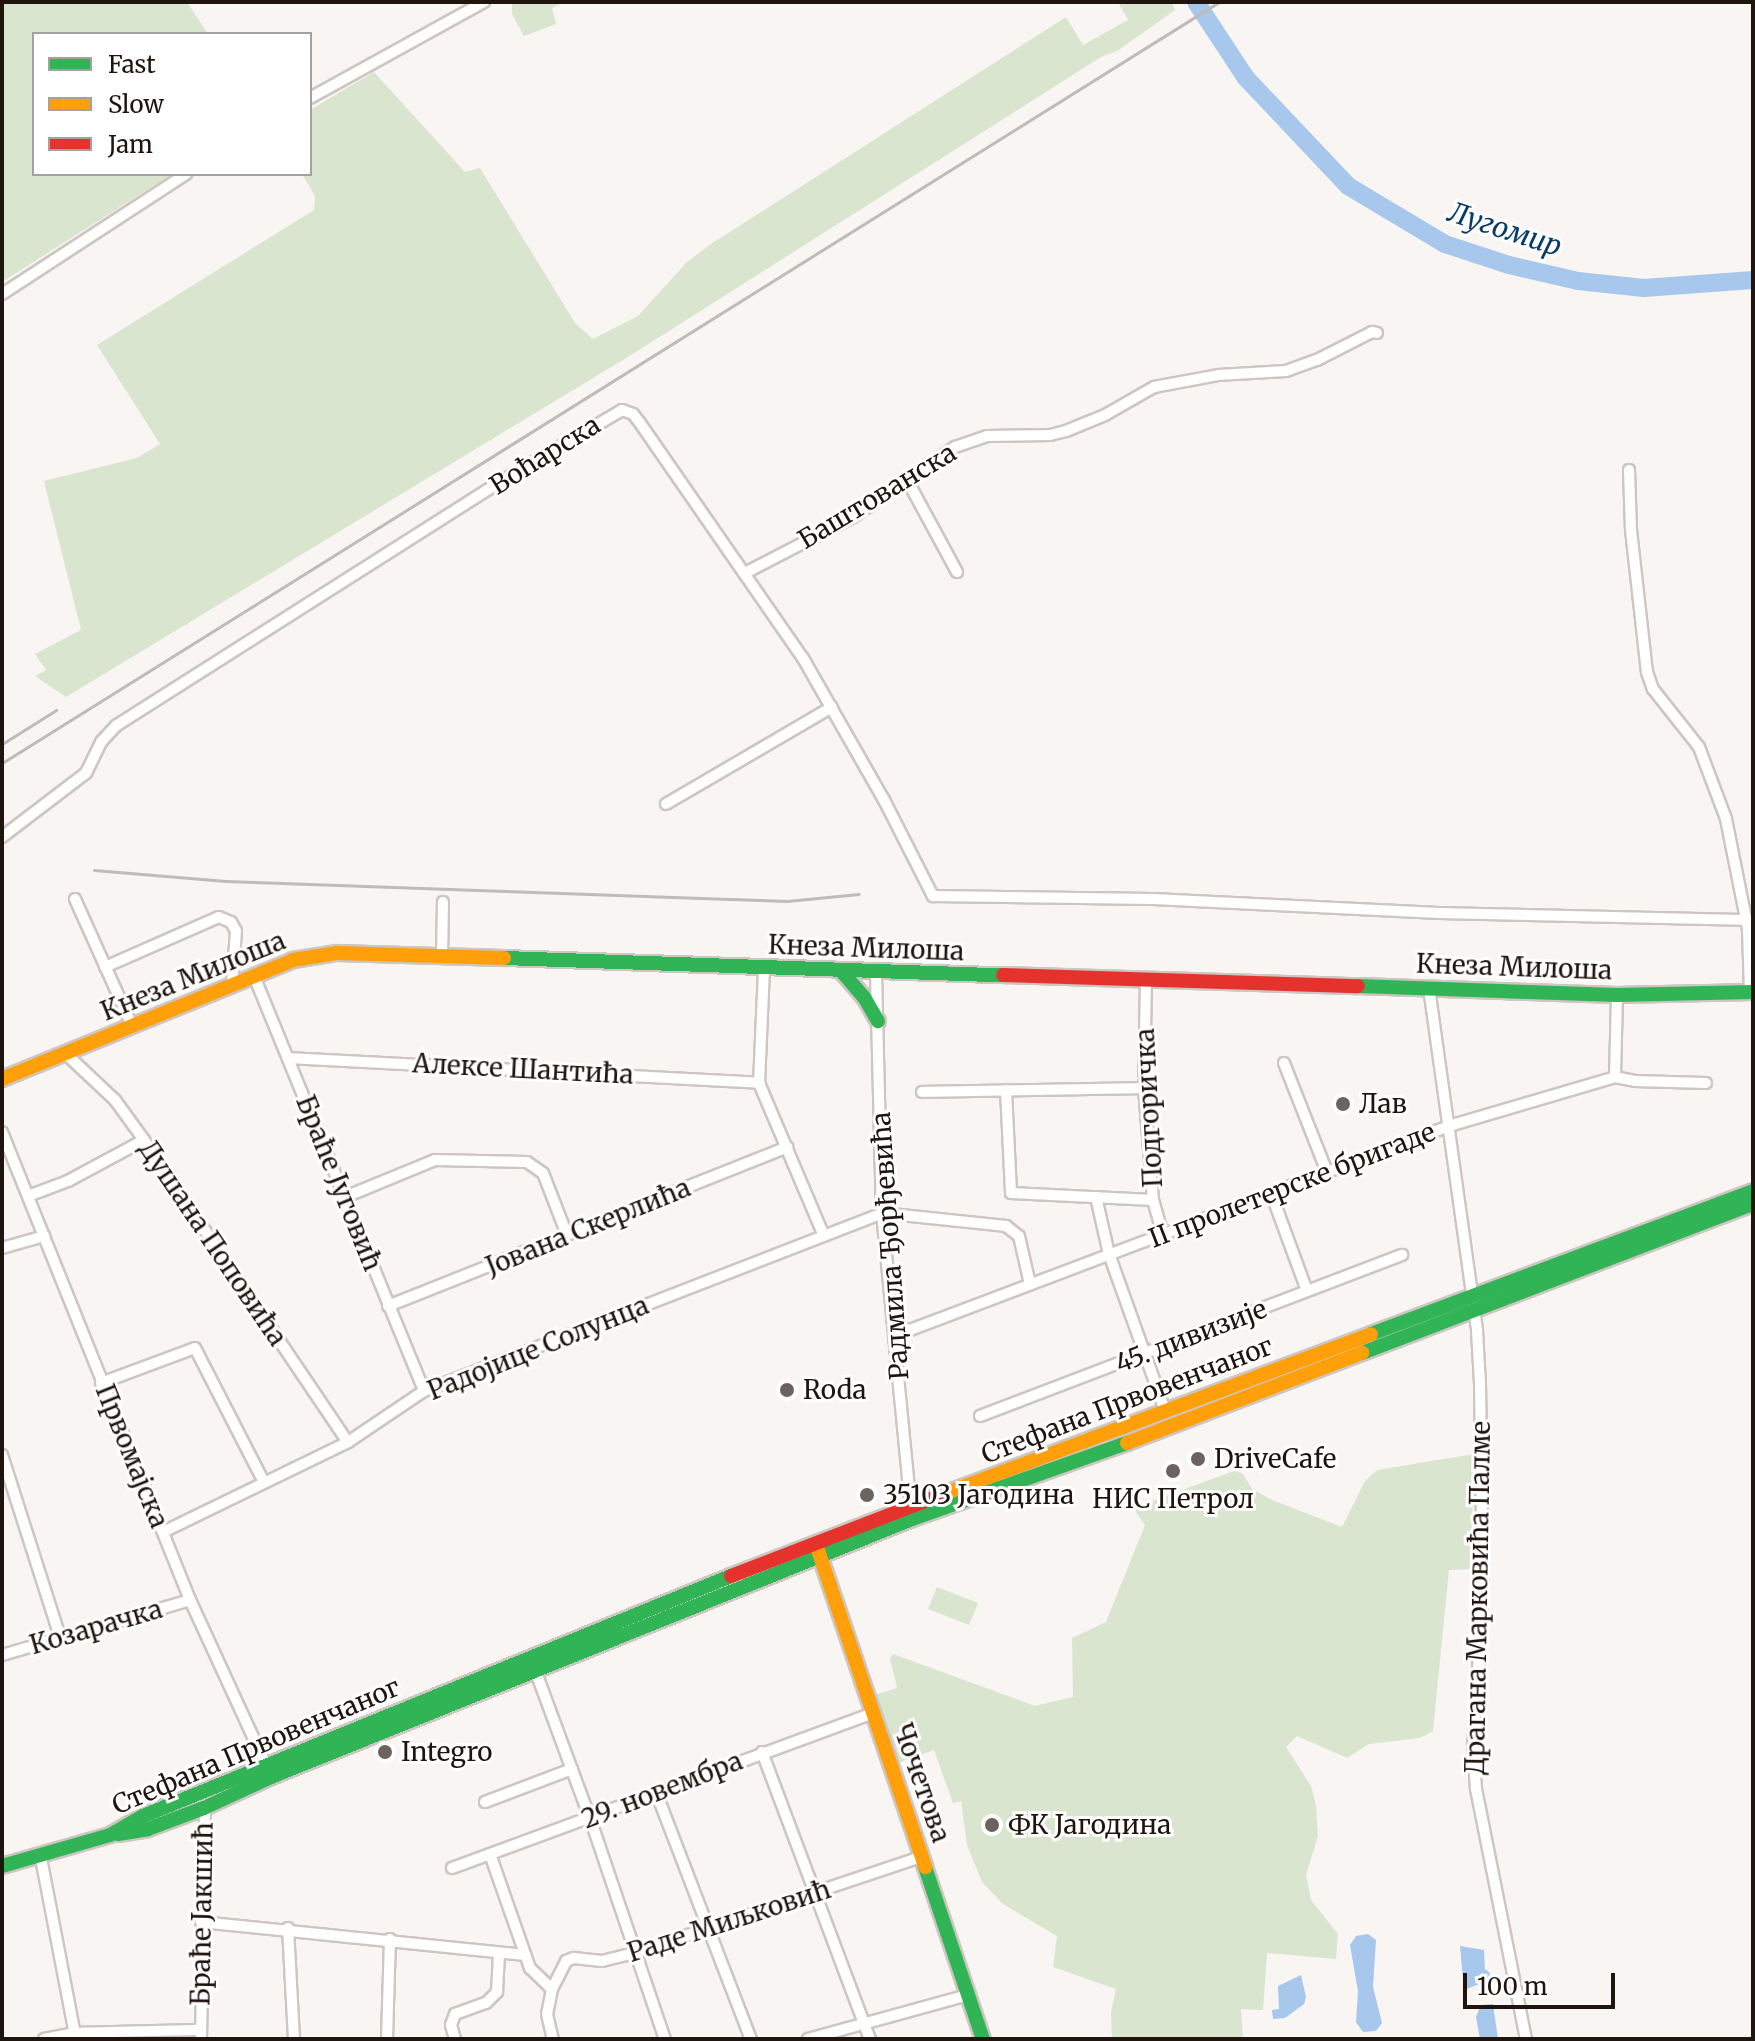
<!DOCTYPE html>
<meta charset="utf-8">
<style>
body{margin:0}
#map{position:relative;width:1755px;height:2041px;overflow:hidden;background:#f8f5f3;font-family:Merriweather,serif}
div>[style]{position:absolute}
[style*='--x']{left:calc(var(--x)*1px);top:calc(var(--y)*1px);width:calc(var(--w)*1px);rotate:calc(var(--a)*1deg)}
.green>*{inset:0;background:#dae5cf}
.water>*{inset:0;background:#a7c7ec}
.river>*{height:18px;margin:-9px;padding:0 9px;transform-origin:9px;border-radius:9px;background:#a7c7ec}
.roads{filter:drop-shadow(2px 0 #cdc6c2) drop-shadow(-2px 0 #cdc6c2) drop-shadow(0 2px #cdc6c2) drop-shadow(0 -2px #cdc6c2)}
.street>*{height:10px;margin:-5px;padding:0 5px;transform-origin:5px;border-radius:5px;background:#fefefd}
.fast>*{height:14px;margin:-7px;padding:0 7px;transform-origin:7px;border-radius:7px;background:#30b455}
.slow>*{height:14px;margin:-7px;padding:0 7px;transform-origin:7px;border-radius:7px;background:#ff9f0a}
.jam>*{height:14px;margin:-7px;padding:0 7px;transform-origin:7px;border-radius:7px;background:#e5322d}
.rail>*{height:3px;margin:-1.5px;padding:0 1.5px;transform-origin:1.5px;border-radius:1.5px;background:#bdbcbb}
.dots>*{width:22px;height:22px;translate:-50% -50%;box-sizing:border-box;border:4px solid #fff;border-radius:50%}
span{translate:-50% -50%;white-space:nowrap;text-align:center;line-height:1.15;-webkit-text-stroke:6px #fff;paint-order:stroke}
.street-label{font-size:26px;color:#20150e}
.poi-label{font-size:26px;color:#20150e}
.left{translate:0 -50%;text-align:left}
.water-label{font-size:28px;color:#073b6b;font-style:italic}
.frame{position:absolute;inset:0;border:4px solid #20150e;pointer-events:none}
.legend{position:absolute;left:32px;top:32px;width:280px;height:144px;box-sizing:border-box;background:#fff;border:2px solid #a6a19f;margin:0;padding:10px 14px;list-style:none;font-size:24px;color:#20150e}
.legend li{display:flex;align-items:center;gap:16px;height:40px}
.legend b{width:40px;border:2px solid #a6a19f}
.scale{position:absolute;left:1463px;top:1973px;width:152px;height:36px;box-sizing:border-box;border:4px solid #20150e;border-top:0;padding-left:10px;font-size:24px;line-height:28px;white-space:nowrap;color:#20150e;-webkit-text-stroke:6px #fff;paint-order:stroke}
</style>
<div id="map">
<div class="green">
<i style="clip-path:polygon(2px 2px,187px 2px,208px 34px,34px 34px,34px 174px,172px 174px,2px 282px)"></i>
<i style="clip-path:polygon(564px 2px,552px 8px,556px 24px,524px 36px,512px 14px,512px 2px)"></i>
<i style="clip-path:polygon(1118px 2px,1172px 2px,1175px 10px,1117px 51px,1101px 57px,631px 355px,66px 697px,35px 676px,46px 670px,35px 654px,81px 630px,44px 481px,137px 458px,160px 444px,97px 345px,314px 210px,315px 196px,302px 174px,310px 174px,310px 110px,374px 72px,465px 172px,480px 168px,575px 323px,593px 339px,638px 316px,687px 262px,711px 244px,1066px 17px,1083px 45px,1128px 20px)"></i>
<i style="clip-path:polygon(1474px 1454px,1471px 1569px,1449px 1570px,1433px 1731px,1420px 1738px,1369px 1744px,1347px 1758px,1297px 1736px,1286px 1747px,1311px 1786px,1316px 1805px,1318px 1836px,1306px 1875px,1311px 1900px,1338px 1934px,1336px 1959px,1267px 1953px,1263px 2010px,1241px 2009px,1243px 2039px,1112px 2039px,1111px 2013px,1116px 1989px,1053px 1967px,1057px 1936px,1003px 1904px,982px 1882px,967px 1845px,961px 1801px,953px 1803px,934px 1750px,895px 1764px,871px 1696px,897px 1688px,890px 1658px,893px 1654px,1035px 1706px,1073px 1697px,1072px 1638px,1106px 1622px,1145px 1525px,1133px 1508px,1234px 1471px,1243px 1474px,1252px 1489px,1272px 1500px,1342px 1527px,1365px 1481px,1377px 1470px)"></i>
<i style="clip-path:polygon(937px 1587px,978px 1603px,969px 1625px,928px 1609px)"></i>
</div>
<div class="water">
<i style="clip-path:polygon(1368px 1934px,1376px 1940px,1373px 1987px,1382px 2023px,1376px 2031px,1363px 2032px,1356px 2022px,1358px 1991px,1350px 1945px,1356px 1936px)"></i>
<i style="clip-path:polygon(1460px 1946px,1484px 1950px,1485px 1969px,1490px 1973px,1487px 1981px,1464px 1990px)"></i>
<i style="clip-path:polygon(1301px 1975px,1306px 1997px,1304px 2004px,1285px 2018px,1273px 2019px,1272px 2010px,1279px 2009px,1278px 1986px)"></i>
<i style="clip-path:polygon(1493px 2004px,1498px 2039px,1480px 2039px,1476px 2017px,1481px 2005px)"></i>
</div>
<div class="river">
<i style="--x:1196;--y:2;--w:91;--a:56.7"></i>
<i style="--x:1246;--y:78;--w:149;--a:46.6"></i>
<i style="--x:1348;--y:186;--w:113;--a:30.9"></i>
<i style="--x:1445;--y:244;--w:67;--a:18.2"></i>
<i style="--x:1509;--y:265;--w:71;--a:13.1"></i>
<i style="--x:1578;--y:281;--w:66;--a:6.1"></i>
<i style="--x:1644;--y:288;--w:109;--a:-4.2"></i>
</div>
<div class="roads">
<div class="street">
<i style="--x:310;--y:98;--w:199;--a:-28.9"></i>
<i style="--x:2;--y:294;--w:220;--a:-33.1"></i>
<i style="--x:1629;--y:470;--w:60;--a:88.1"></i>
<i style="--x:1631;--y:530;--w:143;--a:83.6"></i>
<i style="--x:1647;--y:672;--w:18;--a:71"></i>
<i style="--x:1653;--y:689;--w:74;--a:51.6"></i>
<i style="--x:1699;--y:747;--w:77;--a:69.4"></i>
<i style="--x:1726;--y:819;--w:112;--a:78.7"></i>
<i style="--x:1748;--y:929;--w:63;--a:88.2"></i>
<i style="--x:906;--y:478;--w:107;--a:61.5"></i>
<i style="--x:745;--y:573;--w:122;--a:-27.4"></i>
<i style="--x:853;--y:517;--w:124;--a:-34.5"></i>
<i style="--x:955;--y:447;--w:34;--a:-19"></i>
<i style="--x:987;--y:436;--w:63;--a:-0.9"></i>
<i style="--x:1050;--y:435;--w:16;--a:-14"></i>
<i style="--x:1066;--y:431;--w:42;--a:-22.3"></i>
<i style="--x:1105;--y:415;--w:56;--a:-29.7"></i>
<i style="--x:1154;--y:387;--w:65;--a:-10.6"></i>
<i style="--x:1218;--y:375;--w:68;--a:-3.4"></i>
<i style="--x:1286;--y:371;--w:33;--a:-20"></i>
<i style="--x:1317;--y:360;--w:62;--a:-27"></i>
<i style="--x:1372;--y:332;--w:5;--a:11"></i>
<i style="--x:666;--y:804;--w:192;--a:-30.3"></i>
<i style="--x:2;--y:837;--w:106;--a:-37.3"></i>
<i style="--x:86;--y:773;--w:34;--a:-64"></i>
<i style="--x:101;--y:742;--w:23;--a:-47"></i>
<i style="--x:117;--y:725;--w:454;--a:-32.4"></i>
<i style="--x:500;--y:482;--w:142;--a:-30.5"></i>
<i style="--x:622;--y:410;--w:12;--a:20"></i>
<i style="--x:633;--y:414;--w:11;--a:52"></i>
<i style="--x:640;--y:423;--w:286;--a:55.3"></i>
<i style="--x:803;--y:658;--w:163;--a:60.3"></i>
<i style="--x:884;--y:800;--w:108;--a:63"></i>
<i style="--x:933;--y:896;--w:220;--a:0.8"></i>
<i style="--x:1153;--y:899;--w:286;--a:2.8"></i>
<i style="--x:1439;--y:913;--w:314;--a:1.3"></i>
<i style="--x:75;--y:899;--w:139;--a:65.8"></i>
<i style="--x:442;--y:958;--w:56;--a:-89"></i>
<i style="--x:105;--y:967;--w:124;--a:-23.7"></i>
<i style="--x:219;--y:917;--w:13;--a:23"></i>
<i style="--x:231;--y:922;--w:10;--a:61"></i>
<i style="--x:236;--y:931;--w:53;--a:94.3"></i>
<i style="--x:764;--y:969;--w:114;--a:92.5"></i>
<i style="--x:759;--y:1083;--w:166;--a:67"></i>
<i style="--x:876;--y:973;--w:240;--a:88.6"></i>
<i style="--x:882;--y:1213;--w:297;--a:84.4"></i>
<i style="--x:254;--y:976;--w:448;--a:67.7"></i>
<i style="--x:1146;--y:980;--w:108;--a:91.1"></i>
<i style="--x:1144;--y:1088;--w:112;--a:85.4"></i>
<i style="--x:1153;--y:1200;--w:35;--a:74"></i>
<i style="--x:1429;--y:988;--w:346;--a:82"></i>
<i style="--x:1477;--y:1331;--w:52;--a:86.7"></i>
<i style="--x:1480;--y:1383;--w:210;--a:89.2"></i>
<i style="--x:1483;--y:1593;--w:154;--a:93.7"></i>
<i style="--x:1473;--y:1747;--w:42;--a:85.9"></i>
<i style="--x:1476;--y:1789;--w:255;--a:78.7"></i>
<i style="--x:66;--y:1054;--w:67;--a:43.2"></i>
<i style="--x:115;--y:1100;--w:49;--a:54.1"></i>
<i style="--x:144;--y:1140;--w:364;--a:56"></i>
<i style="--x:288;--y:1058;--w:472;--a:3"></i>
<i style="--x:1284;--y:1063;--w:117;--a:68.5"></i>
<i style="--x:1615;--y:1077;--w:20;--a:11"></i>
<i style="--x:1635;--y:1081;--w:71;--a:1.6"></i>
<i style="--x:1006;--y:1090;--w:103;--a:87.2"></i>
<i style="--x:1011;--y:1193;--w:142;--a:2.8"></i>
<i style="--x:922;--y:1092;--w:222;--a:-1"></i>
<i style="--x:2;--y:1132;--w:504;--a:68.11"></i>
<i style="--x:190;--y:1600;--w:189;--a:65.3"></i>
<i style="--x:1271;--y:1193;--w:104;--a:69.8"></i>
<i style="--x:28;--y:1196;--w:43;--a:-20.6"></i>
<i style="--x:68;--y:1181;--w:86;--a:-28.3"></i>
<i style="--x:345;--y:1197;--w:97;--a:-22.3"></i>
<i style="--x:435;--y:1160;--w:92;--a:1.2"></i>
<i style="--x:527;--y:1162;--w:19;--a:35"></i>
<i style="--x:543;--y:1173;--w:66;--a:68.8"></i>
<i style="--x:1096;--y:1197;--w:58;--a:77.2"></i>
<i style="--x:1109;--y:1254;--w:166;--a:70.3"></i>
<i style="--x:2;--y:1248;--w:44;--a:-15.9"></i>
<i style="--x:388;--y:1306;--w:430;--a:-21.7"></i>
<i style="--x:895;--y:1327;--w:15;--a:11"></i>
<i style="--x:910;--y:1330;--w:576;--a:-20.73"></i>
<i style="--x:1449;--y:1126;--w:173;--a:-16.4"></i>
<i style="--x:1615;--y:1077;--w:82;--a:-88.6"></i>
<i style="--x:101;--y:1383;--w:100;--a:-20.4"></i>
<i style="--x:195;--y:1348;--w:151;--a:62.8"></i>
<i style="--x:980;--y:1416;--w:452;--a:-20.9"></i>
<i style="--x:2;--y:1455;--w:191;--a:72.3"></i>
<i style="--x:163;--y:1532;--w:206;--a:-25.9"></i>
<i style="--x:348;--y:1442;--w:92;--a:-33.9"></i>
<i style="--x:424;--y:1391;--w:491;--a:-21.2"></i>
<i style="--x:882;--y:1213;--w:125;--a:6"></i>
<i style="--x:1006;--y:1226;--w:16;--a:38"></i>
<i style="--x:1019;--y:1236;--w:49;--a:77.1"></i>
<i style="--x:2;--y:1655;--w:196;--a:-16.3"></i>
<i style="--x:534;--y:1667;--w:161;--a:69.7"></i>
<i style="--x:590;--y:1818;--w:233;--a:71.3"></i>
<i style="--x:762;--y:1752;--w:307;--a:69.4"></i>
<i style="--x:656;--y:1792;--w:265;--a:69"></i>
<i style="--x:485;--y:1802;--w:93;--a:-20.8"></i>
<i style="--x:490;--y:1854;--w:121;--a:70.7"></i>
<i style="--x:530;--y:1968;--w:30;--a:44"></i>
<i style="--x:552;--y:1989;--w:25;--a:101"></i>
<i style="--x:547;--y:2014;--w:26;--a:77"></i>
<i style="--x:41;--y:1858;--w:184;--a:79.1"></i>
<i style="--x:452;--y:1868;--w:449;--a:-20.2"></i>
<i style="--x:201;--y:1922;--w:326;--a:5.8"></i>
<i style="--x:288;--y:1928;--w:111;--a:86.9"></i>
<i style="--x:552;--y:1989;--w:31;--a:-63"></i>
<i style="--x:566;--y:1961;--w:9;--a:-21"></i>
<i style="--x:574;--y:1958;--w:28;--a:6"></i>
<i style="--x:602;--y:1961;--w:36;--a:-14"></i>
<i style="--x:637;--y:1952;--w:299;--a:-18.5"></i>
<i style="--x:44;--y:2039;--w:33;--a:-11"></i>
<i style="--x:76;--y:2033;--w:125;--a:-1.4"></i>
<i style="--x:201;--y:2039;--w:234;--a:-89"></i>
<i style="--x:387;--y:2039;--w:100;--a:-88.3"></i>
<i style="--x:455;--y:2039;--w:15;--a:-106"></i>
<i style="--x:451;--y:2025;--w:12;--a:-70"></i>
<i style="--x:455;--y:2014;--w:33;--a:-20"></i>
<i style="--x:486;--y:2003;--w:16;--a:-45"></i>
<i style="--x:497;--y:1992;--w:39;--a:-87"></i>
<i style="--x:808;--y:2039;--w:166;--a:-15.4"></i>
</div>
<div class="fast">
<i style="--x:504;--y:958;--w:499;--a:2"></i>
<i style="--x:842;--y:972;--w:33;--a:49"></i>
<i style="--x:864;--y:997;--w:28;--a:60"></i>
<i style="--x:1358;--y:986;--w:259;--a:2"></i>
<i style="--x:1617;--y:995;--w:136;--a:-1.3"></i>
<i style="--x:1371;--y:1334;--w:408;--a:-20.5"></i>
<i style="--x:1362;--y:1353;--w:418;--a:-20.9"></i>
<i style="--x:118;--y:1834;--w:30;--a:-9"></i>
<i style="--x:148;--y:1829;--w:60;--a:-20.6"></i>
<i style="--x:204;--y:1808;--w:74;--a:-24.8"></i>
<i style="--x:271;--y:1777;--w:691;--a:-21.92"></i>
<i style="--x:912;--y:1519;--w:228;--a:-19.5"></i>
<i style="--x:2;--y:1866;--w:112;--a:-16"></i>
<i style="--x:110;--y:1835;--w:38;--a:-30"></i>
<i style="--x:143;--y:1816;--w:635;--a:-22.2"></i>
<i style="--x:925;--y:1867;--w:182;--a:71.4"></i>
</div>
<div class="slow">
<i style="--x:2;--y:1079;--w:314;--a:-22.2"></i>
<i style="--x:293;--y:960;--w:45;--a:-9"></i>
<i style="--x:337;--y:953;--w:167;--a:1.7"></i>
<i style="--x:1127;--y:1443;--w:252;--a:-21"></i>
<i style="--x:941;--y:1495;--w:459;--a:-20.5"></i>
<i style="--x:818;--y:1550;--w:335;--a:71.3"></i>
</div>
<div class="jam">
<i style="--x:1003;--y:975;--w:355;--a:1.8"></i>
<i style="--x:731;--y:1576;--w:225;--a:-21.1"></i>
</div>
</div>
<div class="rail">
<i style="--x:2;--y:744;--w:64;--a:-32.2"></i>
<i style="--x:2;--y:763;--w:1435;--a:-32.02"></i>
<i style="--x:94;--y:870;--w:132;--a:4.8"></i>
<i style="--x:226;--y:881;--w:561;--a:2.04"></i>
<i style="--x:787;--y:901;--w:72;--a:-5.6"></i>
</div>
<div class="dots">
<i style="left:1343px;top:1104px;background:#6c635e"></i>
<i style="left:787px;top:1390px;background:#6c635e"></i>
<i style="left:1198px;top:1459px;background:#6c635e"></i>
<i style="left:1173px;top:1471px;background:#6c635e"></i>
<i style="left:867px;top:1495px;background:#6c635e"></i>
<i style="left:385px;top:1752px;background:#6c635e"></i>
<i style="left:992px;top:1825px;background:#6c635e"></i>
</div>
<div class="street-label">
<span style="left:545px;top:455px;rotate:-32deg">Воћарска</span>
<span style="left:877px;top:496px;rotate:-31deg">Баштованска</span>
<span style="left:866px;top:948px;rotate:2deg">Кнеза Милоша</span>
<span style="left:1514px;top:967px;rotate:2deg">Кнеза Милоша</span>
<span style="left:193px;top:976px;rotate:-22deg">Кнеза Милоша</span>
<span style="left:523px;top:1069px;rotate:3deg">Алексе Шантића</span>
<span style="left:1149px;top:1108px;rotate:-93deg">Подгоричка</span>
<span style="left:339px;top:1183px;rotate:68deg">Браће Југовић</span>
<span style="left:1292px;top:1185px;rotate:-21deg">II пролетерске бригаде</span>
<span style="left:588px;top:1227px;rotate:-22deg">Јована Скерлића</span>
<span style="left:213px;top:1243px;rotate:56deg">Душана Поповића</span>
<span style="left:890px;top:1246px;rotate:-94deg">Радмила Ђорђевића</span>
<span style="left:1191px;top:1336px;rotate:-21deg">45. дивизије</span>
<span style="left:538px;top:1348px;rotate:-22deg">Радојице Солунца</span>
<span style="left:1127px;top:1400px;rotate:-21deg">Стефана Првовенчаног</span>
<span style="left:132px;top:1456px;rotate:68deg">Првомајска</span>
<span style="left:1478px;top:1598px;rotate:-89deg">Драгана Марковића Палме</span>
<span style="left:96px;top:1627px;rotate:-16deg">Козарачка</span>
<span style="left:256px;top:1746px;rotate:-23deg">Стефана Првовенчаног</span>
<span style="left:922px;top:1783px;rotate:71deg">Чочетова</span>
<span style="left:662px;top:1790px;rotate:-21deg">29. новембра</span>
<span style="left:202px;top:1914px;rotate:-89deg">Браће Јакшић</span>
<span style="left:729px;top:1921px;rotate:-18deg">Раде Миљковић</span>
</div>
<div class="poi-label">
<span class="left" style="left:1359px;top:1104px">Лав</span>
<span class="left" style="left:803px;top:1390px">Roda</span>
<span class="left" style="left:1214px;top:1459px">DriveCafe</span>
<span class="left" style="left:883px;top:1495px">35103 Јагодина</span>
<span style="left:1173px;top:1499px">НИС Петрол</span>
<span class="left" style="left:401px;top:1752px">Integro</span>
<span class="left" style="left:1008px;top:1825px">ФК Јагодина</span>
</div>
<div class="water-label">
<span style="left:1505px;top:229px;rotate:18deg">Лугомир</span>
</div>
<div class="frame"></div>
<ul class="legend">
<li><b style="height:10px;background:#30b455"></b>Fast</li>
<li><b style="height:10px;background:#ff9f0a"></b>Slow</li>
<li><b style="height:10px;background:#e5322d"></b>Jam</li>
</ul>
<div class="scale">100 m</div>
</div>
